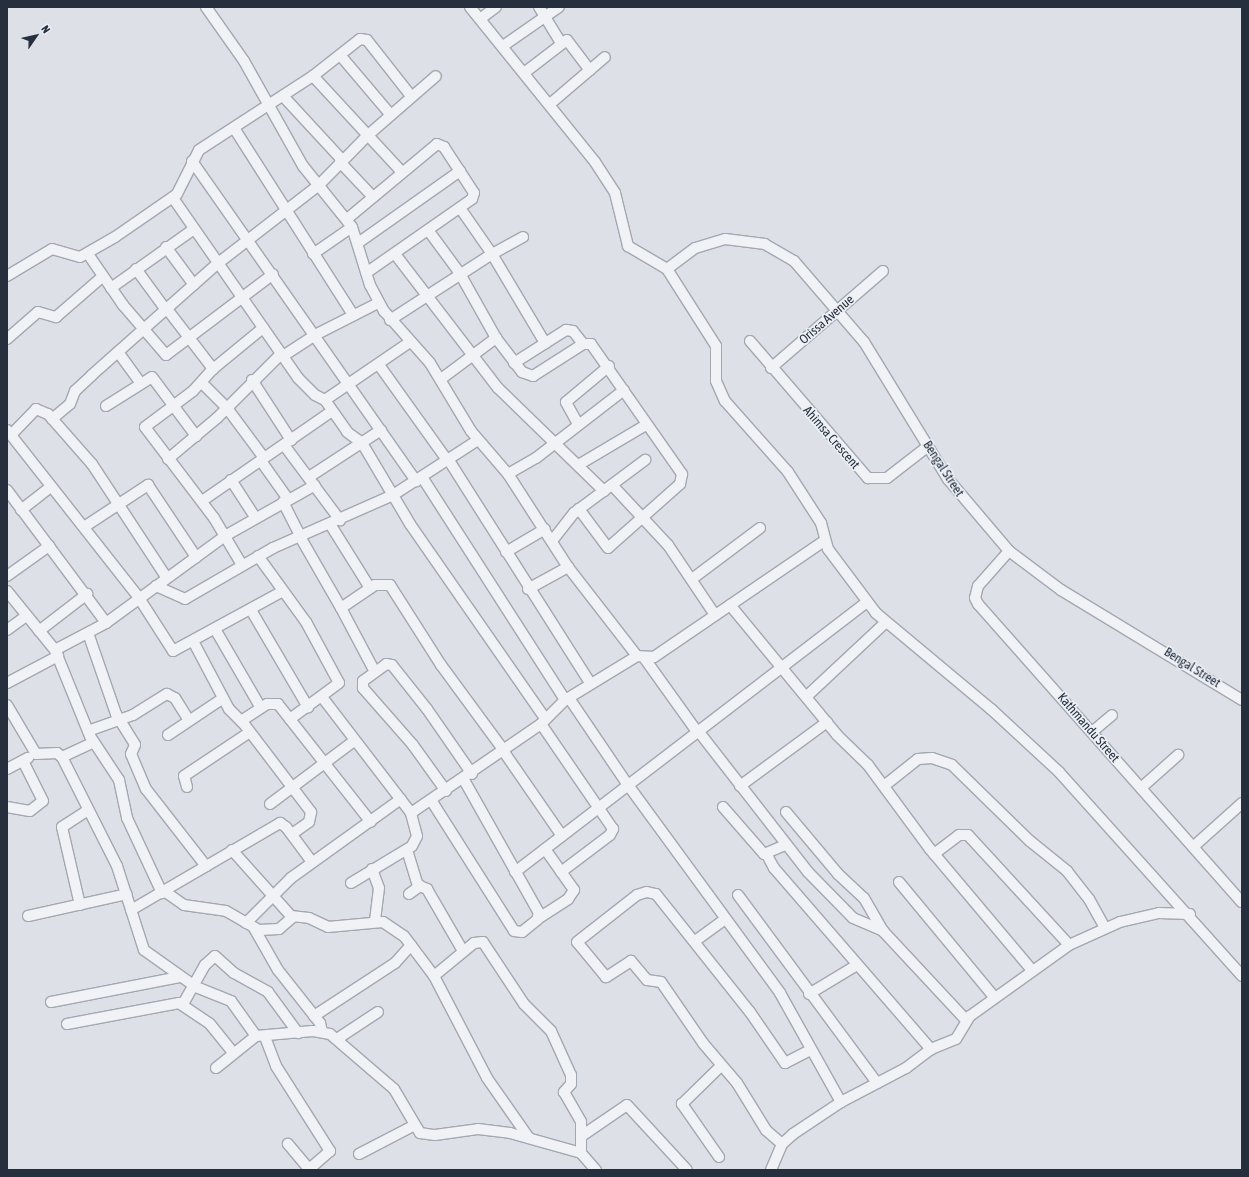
<!DOCTYPE html>
<style>
body{margin:0}
#map{position:relative;width:1249px;height:1177px;overflow:hidden;background:#dde1e7;font-family:"Asap Condensed",sans-serif}
div>[style]{position:absolute}
[style*='--x']{left:calc(var(--x)*1px);top:calc(var(--y)*1px);width:calc(var(--w)*1px);rotate:calc(var(--a)*1deg)}
.roads{filter:drop-shadow(1px 0 #a2a8b1) drop-shadow(-1px 0 #a2a8b1) drop-shadow(0 1px #a2a8b1) drop-shadow(0 -1px #a2a8b1)}
.minor>*{height:10px;margin:-5px;padding:0 5px;transform-origin:5px;border-radius:5px;background:#f0f2f6}
span{translate:-50% -50%;white-space:nowrap;text-align:center;line-height:1.15;-webkit-text-stroke:3.5px #ecf0f5;paint-order:stroke}
.street-label{font-size:13px;color:#262f3e}
.frame{position:absolute;inset:0;border:8px solid #262f3e;pointer-events:none}
.north{position:absolute;left:16px;top:16px;width:40px;height:40px;-webkit-text-stroke:3px #ecf0f5;paint-order:stroke;rotate:56deg;font-size:11px;font-weight:700;line-height:16px;text-align:center;color:#262f3e}
.north::after{content:'';display:block;margin:auto;width:14px;height:18px;background:#262f3e;clip-path:polygon(50% 0,100% 100%,50% 72%,0 100%)}
</style>
<div id="map">
<div class="roads">
<div class="minor">
<i style="--x:206;--y:7;--w:66;--a:54.9"></i>
<i style="--x:244;--y:61;--w:120;--a:60.7"></i>
<i style="--x:303;--y:166;--w:78;--a:51.2"></i>
<i style="--x:352;--y:227;--w:61;--a:72.8"></i>
<i style="--x:370;--y:285;--w:30;--a:62"></i>
<i style="--x:384;--y:311;--w:69;--a:48.5"></i>
<i style="--x:430;--y:363;--w:79;--a:58.9"></i>
<i style="--x:471;--y:431;--w:57;--a:49.3"></i>
<i style="--x:508;--y:474;--w:111;--a:57.2"></i>
<i style="--x:568;--y:567;--w:113;--a:52.2"></i>
<i style="--x:637;--y:656;--w:17;--a:3"></i>
<i style="--x:654;--y:657;--w:206;--a:-34.3"></i>
<i style="--x:470;--y:7;--w:199;--a:51.1"></i>
<i style="--x:595;--y:162;--w:37;--a:57"></i>
<i style="--x:615;--y:193;--w:55;--a:76.2"></i>
<i style="--x:628;--y:246;--w:45;--a:30.5"></i>
<i style="--x:539;--y:7;--w:42;--a:58.6"></i>
<i style="--x:480;--y:19;--w:20;--a:-37"></i>
<i style="--x:503;--y:46;--w:68;--a:-34.9"></i>
<i style="--x:340;--y:55;--w:77;--a:49.7"></i>
<i style="--x:524;--y:73;--w:54;--a:-37.5"></i>
<i style="--x:567;--y:40;--w:38;--a:53"></i>
<i style="--x:313;--y:76;--w:131;--a:47.2"></i>
<i style="--x:283;--y:96;--w:87;--a:47.3"></i>
<i style="--x:550;--y:104;--w:72;--a:-40.5"></i>
<i style="--x:234;--y:128;--w:222;--a:57.5"></i>
<i style="--x:192;--y:161;--w:391;--a:55"></i>
<i style="--x:340;--y:162;--w:48;--a:46.7"></i>
<i style="--x:173;--y:198;--w:219;--a:55.2"></i>
<i style="--x:298;--y:378;--w:24;--a:45"></i>
<i style="--x:315;--y:395;--w:11;--a:27"></i>
<i style="--x:325;--y:400;--w:103;--a:-34.3"></i>
<i style="--x:347;--y:219;--w:117;--a:-39.8"></i>
<i style="--x:437;--y:144;--w:8;--a:23"></i>
<i style="--x:444;--y:147;--w:55;--a:56.9"></i>
<i style="--x:474;--y:193;--w:6;--a:108"></i>
<i style="--x:472;--y:199;--w:129;--a:145.1"></i>
<i style="--x:428;--y:230;--w:52;--a:53.6"></i>
<i style="--x:459;--y:272;--w:76;--a:60.7"></i>
<i style="--x:496;--y:338;--w:43;--a:52.6"></i>
<i style="--x:522;--y:372;--w:12;--a:20"></i>
<i style="--x:533;--y:376;--w:59;--a:-32.6"></i>
<i style="--x:583;--y:344;--w:8;--a:0"></i>
<i style="--x:591;--y:344;--w:159;--a:55"></i>
<i style="--x:682;--y:474;--w:10;--a:101"></i>
<i style="--x:680;--y:484;--w:96;--a:138.4"></i>
<i style="--x:608;--y:548;--w:49;--a:-126.6"></i>
<i style="--x:523;--y:237;--w:35;--a:151"></i>
<i style="--x:492;--y:254;--w:104;--a:59.2"></i>
<i style="--x:358;--y:243;--w:125;--a:-35.2"></i>
<i style="--x:166;--y:247;--w:47;--a:53.6"></i>
<i style="--x:88;--y:254;--w:62;--a:55.5"></i>
<i style="--x:123;--y:305;--w:66;--a:49.3"></i>
<i style="--x:166;--y:355;--w:134;--a:-37.1"></i>
<i style="--x:313;--y:254;--w:47;--a:-34.7"></i>
<i style="--x:395;--y:254;--w:169;--a:52.5"></i>
<i style="--x:498;--y:388;--w:148;--a:44.2"></i>
<i style="--x:136;--y:269;--w:51;--a:53.8"></i>
<i style="--x:7;--y:276;--w:52;--a:-31"></i>
<i style="--x:52;--y:249;--w:29;--a:16"></i>
<i style="--x:80;--y:257;--w:40;--a:-29.7"></i>
<i style="--x:115;--y:237;--w:75;--a:-34.7"></i>
<i style="--x:177;--y:194;--w:49;--a:-63.4"></i>
<i style="--x:199;--y:150;--w:136;--a:-33"></i>
<i style="--x:313;--y:76;--w:60;--a:-38.2"></i>
<i style="--x:360;--y:39;--w:7;--a:8"></i>
<i style="--x:367;--y:40;--w:71;--a:51.8"></i>
<i style="--x:111;--y:288;--w:102;--a:-35.4"></i>
<i style="--x:167;--y:309;--w:76;--a:52.5"></i>
<i style="--x:390;--y:320;--w:121;--a:-32.9"></i>
<i style="--x:492;--y:254;--w:56;--a:-124.8"></i>
<i style="--x:7;--y:339;--w:41;--a:-41.1"></i>
<i style="--x:38;--y:312;--w:19;--a:16"></i>
<i style="--x:56;--y:317;--w:61;--a:-41"></i>
<i style="--x:750;--y:341;--w:181;--a:49.3"></i>
<i style="--x:868;--y:478;--w:19;--a:0"></i>
<i style="--x:887;--y:478;--w:51;--a:-37.8"></i>
<i style="--x:118;--y:352;--w:37;--a:54"></i>
<i style="--x:283;--y:356;--w:38;--a:-33"></i>
<i style="--x:315;--y:335;--w:71;--a:-26.9"></i>
<i style="--x:514;--y:363;--w:62;--a:-32.4"></i>
<i style="--x:566;--y:330;--w:7;--a:8"></i>
<i style="--x:573;--y:331;--w:16;--a:52"></i>
<i style="--x:379;--y:365;--w:117;--a:54.4"></i>
<i style="--x:771;--y:368;--w:148;--a:-40.9"></i>
<i style="--x:441;--y:379;--w:69;--a:-36.7"></i>
<i style="--x:252;--y:380;--w:72;--a:57"></i>
<i style="--x:202;--y:383;--w:35;--a:45"></i>
<i style="--x:227;--y:408;--w:62;--a:53.5"></i>
<i style="--x:325;--y:400;--w:39;--a:55"></i>
<i style="--x:347;--y:432;--w:19;--a:36"></i>
<i style="--x:362;--y:443;--w:94;--a:59.3"></i>
<i style="--x:410;--y:524;--w:236;--a:55.2"></i>
<i style="--x:106;--y:406;--w:54;--a:-32.2"></i>
<i style="--x:152;--y:377;--w:74;--a:53.3"></i>
<i style="--x:52;--y:419;--w:23;--a:-40"></i>
<i style="--x:70;--y:404;--w:14;--a:-69"></i>
<i style="--x:75;--y:391;--w:23;--a:-43"></i>
<i style="--x:92;--y:375;--w:167;--a:-41.6"></i>
<i style="--x:217;--y:264;--w:129;--a:-37.8"></i>
<i style="--x:319;--y:185;--w:69;--a:-45.6"></i>
<i style="--x:367;--y:136;--w:91;--a:-41"></i>
<i style="--x:578;--y:424;--w:25;--a:-119"></i>
<i style="--x:566;--y:402;--w:56;--a:-39.9"></i>
<i style="--x:7;--y:430;--w:214;--a:51.8"></i>
<i style="--x:139;--y:598;--w:63;--a:57.3"></i>
<i style="--x:173;--y:651;--w:123;--a:-28.6"></i>
<i style="--x:11;--y:435;--w:36;--a:-46"></i>
<i style="--x:36;--y:409;--w:13;--a:23"></i>
<i style="--x:48;--y:414;--w:67;--a:48.7"></i>
<i style="--x:92;--y:464;--w:136;--a:56.7"></i>
<i style="--x:284;--y:445;--w:94;--a:53.3"></i>
<i style="--x:168;--y:459;--w:64;--a:-39.9"></i>
<i style="--x:217;--y:418;--w:91;--a:-45"></i>
<i style="--x:448;--y:459;--w:265;--a:57.6"></i>
<i style="--x:261;--y:461;--w:47;--a:54.6"></i>
<i style="--x:580;--y:464;--w:77;--a:-30.6"></i>
<i style="--x:508;--y:474;--w:32;--a:-30"></i>
<i style="--x:536;--y:458;--w:111;--a:-37.7"></i>
<i style="--x:309;--y:477;--w:86;--a:-33.1"></i>
<i style="--x:422;--y:477;--w:265;--a:57.3"></i>
<i style="--x:231;--y:480;--w:44;--a:57"></i>
<i style="--x:612;--y:485;--w:82;--a:47"></i>
<i style="--x:668;--y:545;--w:84;--a:56.1"></i>
<i style="--x:7;--y:490;--w:166;--a:53.3"></i>
<i style="--x:202;--y:501;--w:158;--a:-34.7"></i>
<i style="--x:283;--y:502;--w:37;--a:63"></i>
<i style="--x:21;--y:510;--w:37;--a:-38"></i>
<i style="--x:330;--y:524;--w:75;--a:58"></i>
<i style="--x:84;--y:527;--w:77;--a:-33.3"></i>
<i style="--x:148;--y:485;--w:87;--a:56.3"></i>
<i style="--x:299;--y:535;--w:84;--a:60.1"></i>
<i style="--x:341;--y:608;--w:41;--a:-34.1"></i>
<i style="--x:375;--y:585;--w:15;--a:0"></i>
<i style="--x:390;--y:585;--w:95;--a:57.5"></i>
<i style="--x:441;--y:665;--w:108;--a:53.7"></i>
<i style="--x:552;--y:541;--w:36;--a:-52"></i>
<i style="--x:574;--y:513;--w:89;--a:-36.7"></i>
<i style="--x:1009;--y:551;--w:47;--a:131.5"></i>
<i style="--x:978;--y:586;--w:12;--a:104"></i>
<i style="--x:975;--y:598;--w:7;--a:63"></i>
<i style="--x:978;--y:604;--w:398;--a:48.5"></i>
<i style="--x:506;--y:552;--w:45;--a:-30.5"></i>
<i style="--x:258;--y:556;--w:82;--a:54"></i>
<i style="--x:306;--y:622;--w:69;--a:61.6"></i>
<i style="--x:339;--y:683;--w:61;--a:143.7"></i>
<i style="--x:242;--y:565;--w:55;--a:-120.8"></i>
<i style="--x:214;--y:518;--w:114;--a:-127.2"></i>
<i style="--x:145;--y:427;--w:60;--a:-36.9"></i>
<i style="--x:193;--y:391;--w:30;--a:-48"></i>
<i style="--x:213;--y:369;--w:65;--a:-39.4"></i>
<i style="--x:7;--y:576;--w:52;--a:-35.5"></i>
<i style="--x:692;--y:579;--w:85;--a:-36.9"></i>
<i style="--x:156;--y:586;--w:32;--a:24"></i>
<i style="--x:185;--y:599;--w:102;--a:-30.1"></i>
<i style="--x:273;--y:548;--w:131;--a:-23.8"></i>
<i style="--x:393;--y:495;--w:101;--a:-32.9"></i>
<i style="--x:528;--y:589;--w:46;--a:-28.8"></i>
<i style="--x:7;--y:591;--w:76;--a:50.9"></i>
<i style="--x:55;--y:650;--w:93;--a:67.9"></i>
<i style="--x:90;--y:736;--w:53;--a:56.6"></i>
<i style="--x:119;--y:780;--w:39;--a:78"></i>
<i style="--x:127;--y:818;--w:83;--a:65"></i>
<i style="--x:730;--y:605;--w:168;--a:50.5"></i>
<i style="--x:837;--y:735;--w:43;--a:44.1"></i>
<i style="--x:868;--y:765;--w:104;--a:53.6"></i>
<i style="--x:930;--y:849;--w:158;--a:49.9"></i>
<i style="--x:341;--y:608;--w:72;--a:62"></i>
<i style="--x:251;--y:610;--w:113;--a:59.6"></i>
<i style="--x:215;--y:629;--w:91;--a:59.8"></i>
<i style="--x:7;--y:630;--w:22;--a:-36"></i>
<i style="--x:39;--y:631;--w:61;--a:-37.6"></i>
<i style="--x:88;--y:633;--w:86;--a:70.9"></i>
<i style="--x:116;--y:714;--w:36;--a:58"></i>
<i style="--x:135;--y:745;--w:10;--a:114"></i>
<i style="--x:131;--y:754;--w:38;--a:67"></i>
<i style="--x:146;--y:789;--w:98;--a:52.1"></i>
<i style="--x:193;--y:641;--w:77;--a:62.1"></i>
<i style="--x:229;--y:709;--w:21;--a:45"></i>
<i style="--x:244;--y:724;--w:111;--a:52.7"></i>
<i style="--x:311;--y:812;--w:10;--a:101"></i>
<i style="--x:309;--y:822;--w:21;--a:145"></i>
<i style="--x:55;--y:650;--w:58;--a:-27.9"></i>
<i style="--x:106;--y:623;--w:147;--a:-36.2"></i>
<i style="--x:225;--y:536;--w:103;--a:-29.5"></i>
<i style="--x:645;--y:659;--w:91;--a:54.4"></i>
<i style="--x:7;--y:683;--w:58;--a:-27.9"></i>
<i style="--x:807;--y:696;--w:107;--a:-43.1"></i>
<i style="--x:322;--y:697;--w:146;--a:52.5"></i>
<i style="--x:569;--y:698;--w:105;--a:55.9"></i>
<i style="--x:628;--y:785;--w:258;--a:53.8"></i>
<i style="--x:780;--y:993;--w:125;--a:60.8"></i>
<i style="--x:1242;--y:700;--w:212;--a:-148.7"></i>
<i style="--x:1061;--y:590;--w:65;--a:-143.1"></i>
<i style="--x:1009;--y:551;--w:94;--a:-130.3"></i>
<i style="--x:948;--y:479;--w:161;--a:-121.5"></i>
<i style="--x:864;--y:342;--w:107;--a:-130.8"></i>
<i style="--x:794;--y:261;--w:34;--a:-150"></i>
<i style="--x:765;--y:244;--w:40;--a:-172.9"></i>
<i style="--x:725;--y:239;--w:31;--a:163"></i>
<i style="--x:695;--y:248;--w:35;--a:143"></i>
<i style="--x:667;--y:269;--w:91;--a:57.5"></i>
<i style="--x:716;--y:346;--w:35;--a:90"></i>
<i style="--x:716;--y:381;--w:22;--a:66"></i>
<i style="--x:725;--y:401;--w:95;--a:48.4"></i>
<i style="--x:788;--y:472;--w:61;--a:57.1"></i>
<i style="--x:821;--y:523;--w:27;--a:75"></i>
<i style="--x:828;--y:549;--w:80;--a:53.1"></i>
<i style="--x:876;--y:613;--w:150;--a:39.9"></i>
<i style="--x:991;--y:709;--w:93;--a:42.8"></i>
<i style="--x:1059;--y:772;--w:274;--a:48.1"></i>
<i style="--x:7;--y:705;--w:57;--a:59.4"></i>
<i style="--x:36;--y:754;--w:21;--a:-3"></i>
<i style="--x:57;--y:753;--w:6;--a:39"></i>
<i style="--x:62;--y:757;--w:122;--a:63.2"></i>
<i style="--x:117;--y:866;--w:88;--a:72.2"></i>
<i style="--x:144;--y:950;--w:64;--a:35.4"></i>
<i style="--x:196;--y:987;--w:38;--a:22"></i>
<i style="--x:231;--y:1001;--w:43;--a:54.5"></i>
<i style="--x:256;--y:1036;--w:57;--a:-5"></i>
<i style="--x:313;--y:1031;--w:17;--a:10"></i>
<i style="--x:330;--y:1034;--w:84;--a:40.7"></i>
<i style="--x:394;--y:1089;--w:51;--a:59.4"></i>
<i style="--x:420;--y:1133;--w:15;--a:8"></i>
<i style="--x:435;--y:1135;--w:43;--a:-7.9"></i>
<i style="--x:478;--y:1129;--w:32;--a:7"></i>
<i style="--x:510;--y:1133;--w:74;--a:15.7"></i>
<i style="--x:581;--y:1153;--w:23;--a:49"></i>
<i style="--x:241;--y:721;--w:31;--a:-33"></i>
<i style="--x:267;--y:704;--w:11;--a:0"></i>
<i style="--x:278;--y:704;--w:150;--a:51.8"></i>
<i style="--x:88;--y:731;--w:48;--a:-19.6"></i>
<i style="--x:133;--y:715;--w:40;--a:-32"></i>
<i style="--x:167;--y:694;--w:9;--a:27"></i>
<i style="--x:175;--y:698;--w:26;--a:58"></i>
<i style="--x:699;--y:732;--w:177;--a:52.1"></i>
<i style="--x:808;--y:872;--w:64;--a:45.6"></i>
<i style="--x:853;--y:918;--w:33;--a:23"></i>
<i style="--x:1092;--y:732;--w:26;--a:-40"></i>
<i style="--x:168;--y:735;--w:65;--a:-33.7"></i>
<i style="--x:504;--y:752;--w:102;--a:55.4"></i>
<i style="--x:62;--y:757;--w:35;--a:-25"></i>
<i style="--x:7;--y:769;--w:24;--a:-28"></i>
<i style="--x:740;--y:786;--w:108;--a:-36.3"></i>
<i style="--x:884;--y:786;--w:43;--a:-38.5"></i>
<i style="--x:918;--y:759;--w:14;--a:-4"></i>
<i style="--x:932;--y:758;--w:21;--a:19"></i>
<i style="--x:952;--y:765;--w:109;--a:44.3"></i>
<i style="--x:1030;--y:841;--w:48;--a:39"></i>
<i style="--x:1067;--y:871;--w:36;--a:52"></i>
<i style="--x:1089;--y:899;--w:31;--a:61"></i>
<i style="--x:187;--y:787;--w:11;--a:-105"></i>
<i style="--x:184;--y:776;--w:79;--a:-33.7"></i>
<i style="--x:1141;--y:788;--w:50;--a:-41.7"></i>
<i style="--x:446;--y:791;--w:57;--a:-125.7"></i>
<i style="--x:413;--y:745;--w:76;--a:-131.3"></i>
<i style="--x:363;--y:688;--w:7;--a:-90"></i>
<i style="--x:363;--y:681;--w:29;--a:-36"></i>
<i style="--x:386;--y:664;--w:6;--a:9"></i>
<i style="--x:392;--y:665;--w:56;--a:51.5"></i>
<i style="--x:427;--y:709;--w:79;--a:55.3"></i>
<i style="--x:431;--y:800;--w:155;--a:57.6"></i>
<i style="--x:514;--y:931;--w:8;--a:7"></i>
<i style="--x:522;--y:932;--w:19;--a:-39"></i>
<i style="--x:537;--y:920;--w:7;--a:-74"></i>
<i style="--x:539;--y:913;--w:153;--a:-119.4"></i>
<i style="--x:270;--y:804;--w:105;--a:-36.9"></i>
<i style="--x:7;--y:807;--w:23;--a:10"></i>
<i style="--x:30;--y:811;--w:16;--a:-38"></i>
<i style="--x:43;--y:801;--w:45;--a:-116.6"></i>
<i style="--x:723;--y:807;--w:62;--a:48.9"></i>
<i style="--x:764;--y:854;--w:23;--a:-23"></i>
<i style="--x:786;--y:812;--w:81;--a:50"></i>
<i style="--x:838;--y:874;--w:35;--a:43"></i>
<i style="--x:864;--y:898;--w:38;--a:60"></i>
<i style="--x:883;--y:931;--w:122;--a:47"></i>
<i style="--x:1193;--y:847;--w:66;--a:-41.9"></i>
<i style="--x:232;--y:850;--w:89;--a:48.2"></i>
<i style="--x:291;--y:916;--w:18;--a:6"></i>
<i style="--x:309;--y:918;--w:21;--a:25"></i>
<i style="--x:328;--y:927;--w:55;--a:-5.2"></i>
<i style="--x:383;--y:922;--w:25;--a:34"></i>
<i style="--x:404;--y:936;--w:50;--a:53.1"></i>
<i style="--x:434;--y:976;--w:115;--a:62.5"></i>
<i style="--x:487;--y:1078;--w:73;--a:55"></i>
<i style="--x:407;--y:850;--w:39;--a:73"></i>
<i style="--x:934;--y:854;--w:31;--a:-37"></i>
<i style="--x:959;--y:835;--w:9;--a:0"></i>
<i style="--x:968;--y:835;--w:149;--a:47.4"></i>
<i style="--x:767;--y:855;--w:15;--a:62"></i>
<i style="--x:774;--y:868;--w:240;--a:49.1"></i>
<i style="--x:372;--y:869;--w:20;--a:70"></i>
<i style="--x:379;--y:888;--w:33;--a:97"></i>
<i style="--x:515;--y:872;--w:444;--a:-37.5"></i>
<i style="--x:561;--y:872;--w:61;--a:-37.1"></i>
<i style="--x:610;--y:835;--w:7;--a:-63"></i>
<i style="--x:613;--y:829;--w:127;--a:-124.4"></i>
<i style="--x:541;--y:724;--w:34;--a:-45"></i>
<i style="--x:565;--y:700;--w:84;--a:-31.4"></i>
<i style="--x:899;--y:882;--w:149;--a:50.4"></i>
<i style="--x:351;--y:883;--w:71;--a:-31.2"></i>
<i style="--x:412;--y:846;--w:11;--a:-63"></i>
<i style="--x:417;--y:836;--w:24;--a:-105"></i>
<i style="--x:411;--y:813;--w:158;--a:-34.4"></i>
<i style="--x:164;--y:891;--w:24;--a:35"></i>
<i style="--x:184;--y:905;--w:42;--a:8.1"></i>
<i style="--x:226;--y:911;--w:38;--a:30"></i>
<i style="--x:259;--y:930;--w:20;--a:-3"></i>
<i style="--x:279;--y:929;--w:18;--a:-41"></i>
<i style="--x:409;--y:894;--w:14;--a:-36"></i>
<i style="--x:420;--y:886;--w:8;--a:23"></i>
<i style="--x:427;--y:889;--w:72;--a:59.9"></i>
<i style="--x:738;--y:895;--w:234;--a:53.5"></i>
<i style="--x:80;--y:905;--w:80;--a:-103"></i>
<i style="--x:62;--y:827;--w:30;--a:-33"></i>
<i style="--x:131;--y:910;--w:173;--a:-30.3"></i>
<i style="--x:280;--y:823;--w:7;--a:34"></i>
<i style="--x:286;--y:827;--w:44;--a:53.4"></i>
<i style="--x:28;--y:916;--w:101;--a:-12.5"></i>
<i style="--x:539;--y:918;--w:35;--a:-33"></i>
<i style="--x:568;--y:899;--w:11;--a:-56"></i>
<i style="--x:574;--y:890;--w:50;--a:-125.3"></i>
<i style="--x:246;--y:923;--w:64;--a:-45"></i>
<i style="--x:291;--y:878;--w:135;--a:-35.7"></i>
<i style="--x:254;--y:928;--w:48;--a:60.3"></i>
<i style="--x:278;--y:970;--w:68;--a:51.6"></i>
<i style="--x:320;--y:1023;--w:9;--a:77"></i>
<i style="--x:695;--y:941;--w:37;--a:-36"></i>
<i style="--x:434;--y:976;--w:52;--a:-39.5"></i>
<i style="--x:474;--y:943;--w:9;--a:-6"></i>
<i style="--x:483;--y:942;--w:74;--a:56.5"></i>
<i style="--x:524;--y:1004;--w:38;--a:45"></i>
<i style="--x:551;--y:1031;--w:48;--a:65.6"></i>
<i style="--x:571;--y:1075;--w:9;--a:90"></i>
<i style="--x:571;--y:1084;--w:11;--a:131"></i>
<i style="--x:564;--y:1092;--w:34;--a:60"></i>
<i style="--x:581;--y:1122;--w:31;--a:90"></i>
<i style="--x:809;--y:994;--w:56;--a:-31.1"></i>
<i style="--x:51;--y:1002;--w:131;--a:-11"></i>
<i style="--x:183;--y:1004;--w:45;--a:-60.6"></i>
<i style="--x:205;--y:965;--w:13;--a:-42"></i>
<i style="--x:215;--y:956;--w:25;--a:42"></i>
<i style="--x:234;--y:973;--w:39;--a:29"></i>
<i style="--x:268;--y:992;--w:51;--a:53.8"></i>
<i style="--x:314;--y:1016;--w:97;--a:-33.2"></i>
<i style="--x:395;--y:963;--w:24;--a:-48"></i>
<i style="--x:67;--y:1024;--w:114;--a:-10.6"></i>
<i style="--x:179;--y:1003;--w:37;--a:34"></i>
<i style="--x:210;--y:1024;--w:38;--a:51"></i>
<i style="--x:265;--y:1037;--w:31;--a:69"></i>
<i style="--x:276;--y:1066;--w:101;--a:57.6"></i>
<i style="--x:330;--y:1151;--w:28;--a:139"></i>
<i style="--x:309;--y:1169;--w:33;--a:-130"></i>
<i style="--x:337;--y:1039;--w:49;--a:-33.4"></i>
<i style="--x:216;--y:1068;--w:51;--a:-38.7"></i>
<i style="--x:583;--y:1135;--w:53;--a:-34.3"></i>
<i style="--x:627;--y:1105;--w:88;--a:47.3"></i>
<i style="--x:782;--y:1144;--w:21;--a:-139"></i>
<i style="--x:766;--y:1130;--w:55;--a:-121.7"></i>
<i style="--x:737;--y:1083;--w:52;--a:-130.4"></i>
<i style="--x:703;--y:1043;--w:74;--a:-124.5"></i>
<i style="--x:661;--y:982;--w:14;--a:-172"></i>
<i style="--x:647;--y:980;--w:25;--a:-130"></i>
<i style="--x:631;--y:961;--w:30;--a:147"></i>
<i style="--x:606;--y:977;--w:45;--a:-129.6"></i>
<i style="--x:577;--y:942;--w:76;--a:-38.1"></i>
<i style="--x:637;--y:895;--w:10;--a:-17"></i>
<i style="--x:647;--y:892;--w:9;--a:13"></i>
<i style="--x:656;--y:894;--w:151;--a:51.5"></i>
<i style="--x:750;--y:1012;--w:62;--a:55.5"></i>
<i style="--x:785;--y:1063;--w:28;--a:-27"></i>
<i style="--x:359;--y:1154;--w:61;--a:-27.4"></i>
<i style="--x:719;--y:1157;--w:65;--a:-124.9"></i>
<i style="--x:682;--y:1104;--w:54;--a:-44.3"></i>
<i style="--x:771;--y:1170;--w:28;--a:-67"></i>
<i style="--x:782;--y:1144;--w:15;--a:-42"></i>
<i style="--x:793;--y:1134;--w:58;--a:-33.7"></i>
<i style="--x:841;--y:1102;--w:73;--a:-27.6"></i>
<i style="--x:906;--y:1068;--w:31;--a:-37"></i>
<i style="--x:931;--y:1049;--w:27;--a:-22"></i>
<i style="--x:956;--y:1039;--w:27;--a:-59"></i>
<i style="--x:970;--y:1016;--w:122;--a:-35.6"></i>
<i style="--x:1069;--y:945;--w:56;--a:-24.3"></i>
<i style="--x:1120;--y:922;--w:40;--a:-13"></i>
<i style="--x:1159;--y:913;--w:31;--a:2"></i>
</div>
</div>
<div class="street-label">
<span style="left:827px;top:320px;rotate:-41deg">Orissa Avenue</span>
<span style="left:831px;top:438px;rotate:49deg">Ahimsa Crescent</span>
<span style="left:943px;top:469px;rotate:57deg">Bengal Street</span>
<span style="left:1192px;top:668px;rotate:32deg">Bengal Street</span>
<span style="left:1088px;top:728px;rotate:49deg">Kathmandu Street</span>
</div>
<div class="frame"></div>
<div class="north">N</div>
</div>
